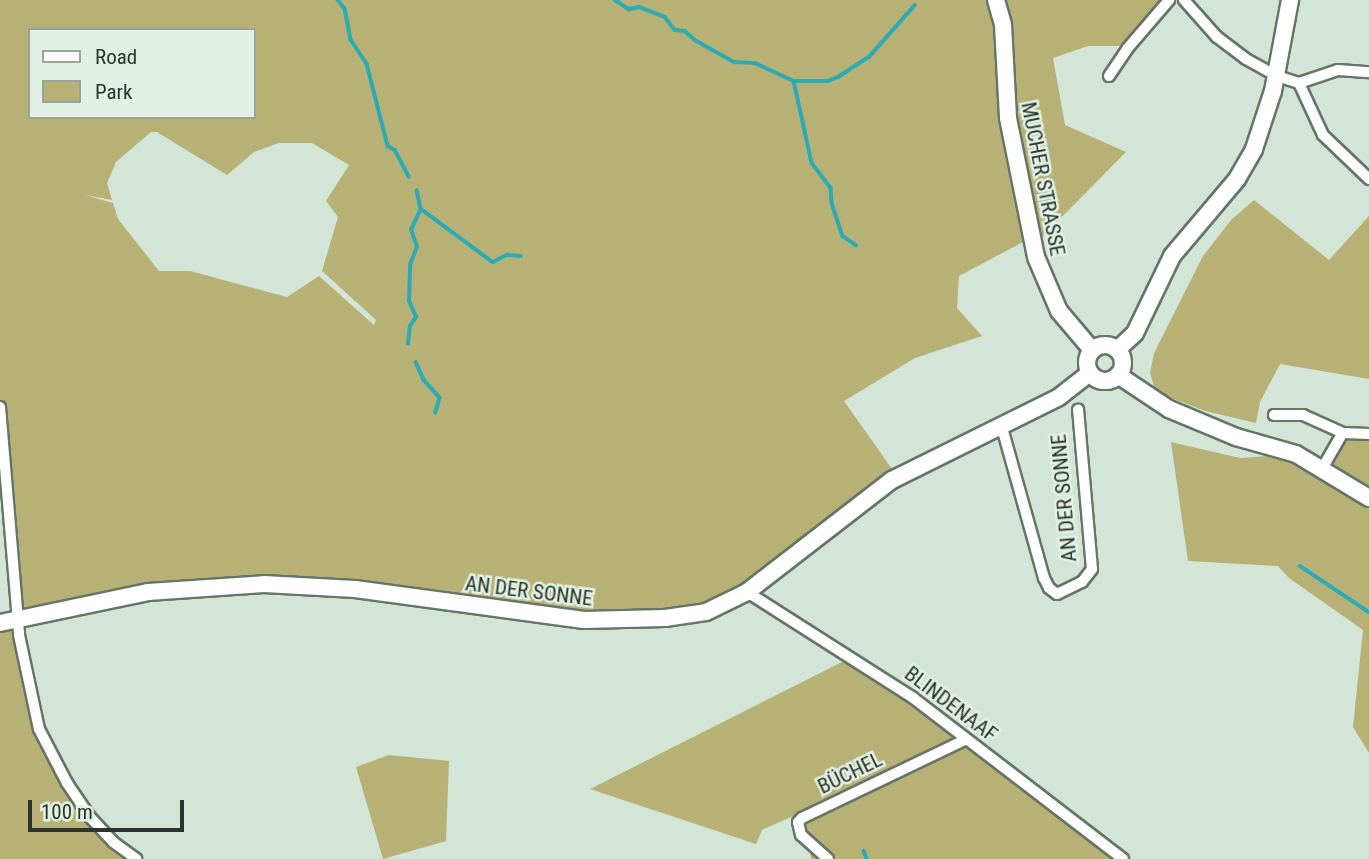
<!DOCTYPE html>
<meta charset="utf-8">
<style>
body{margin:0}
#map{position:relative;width:1369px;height:859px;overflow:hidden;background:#d3e5d7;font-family:"Roboto Condensed",sans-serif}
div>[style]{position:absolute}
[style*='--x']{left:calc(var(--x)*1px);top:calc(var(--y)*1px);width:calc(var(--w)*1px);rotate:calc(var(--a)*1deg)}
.green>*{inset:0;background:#b8b176}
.stream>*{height:3.5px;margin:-1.75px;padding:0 1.75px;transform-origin:1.75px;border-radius:1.75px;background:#2dabb4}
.roads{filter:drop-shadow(2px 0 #657568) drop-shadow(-2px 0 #657568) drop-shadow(0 2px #657568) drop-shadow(0 -2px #657568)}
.street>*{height:10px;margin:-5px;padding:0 5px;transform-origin:5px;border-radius:5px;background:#fff}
.secondary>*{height:16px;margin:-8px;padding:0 8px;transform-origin:8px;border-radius:8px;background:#fff}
.secondary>.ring{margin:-8px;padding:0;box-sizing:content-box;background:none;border:16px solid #fff;border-radius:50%}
span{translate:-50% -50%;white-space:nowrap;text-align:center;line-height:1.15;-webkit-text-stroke:5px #e1f2e4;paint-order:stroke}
.street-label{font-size:21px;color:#2c322d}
.legend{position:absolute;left:28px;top:28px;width:228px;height:91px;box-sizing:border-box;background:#e1f2e4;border:2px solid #99a59b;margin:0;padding:9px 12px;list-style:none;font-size:21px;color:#2c322d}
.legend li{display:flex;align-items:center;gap:14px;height:35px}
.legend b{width:35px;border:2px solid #99a59b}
.scale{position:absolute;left:28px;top:800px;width:156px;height:32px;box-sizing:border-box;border:4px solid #2c322d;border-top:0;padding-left:9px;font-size:21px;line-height:24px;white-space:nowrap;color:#2c322d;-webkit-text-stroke:5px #e1f2e4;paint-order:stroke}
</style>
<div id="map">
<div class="green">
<i style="clip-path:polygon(evenodd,0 0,1165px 0,1122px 46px,1088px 46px,1053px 58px,1065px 125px,1126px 152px,1042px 237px,1025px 241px,959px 276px,957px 308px,982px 336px,915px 358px,844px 401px,897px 476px,730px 602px,618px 621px,413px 597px,190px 588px,19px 618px,32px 701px,77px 800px,136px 859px,0 859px,0 613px,14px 609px,0 480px,0 0,30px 30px,254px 30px,254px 117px,30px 117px,30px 30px,0 0,151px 132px,157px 132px,227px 175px,254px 152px,279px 143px,312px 143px,349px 165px,326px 201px,338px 217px,322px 271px,376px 320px,374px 325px,319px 276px,287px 297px,190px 271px,159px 271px,118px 219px,113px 203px,85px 195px,112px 200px,107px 183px,116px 162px,151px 132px)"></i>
<i style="clip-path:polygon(1254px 200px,1329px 260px,1369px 216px,1369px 379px,1280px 364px,1260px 402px,1256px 423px,1205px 411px,1174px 399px,1155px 390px,1150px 373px,1154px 353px,1203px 256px,1231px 220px)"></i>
<i style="clip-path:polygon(1343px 433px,1369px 434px,1369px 753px,1353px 727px,1363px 630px,1289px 578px,1278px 566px,1188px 561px,1171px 442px,1240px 458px,1296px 454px,1323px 467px)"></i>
<i style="clip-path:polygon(850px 658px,960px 741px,762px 830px,756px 844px,590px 789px)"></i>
<i style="clip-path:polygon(964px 745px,1070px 817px,1123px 859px,811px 859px,810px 850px,814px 841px,802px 829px,804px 821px)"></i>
<i style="clip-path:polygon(389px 755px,449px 761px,446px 841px,383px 859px,356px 767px)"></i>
</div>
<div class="stream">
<i style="--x:338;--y:0;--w:11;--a:52"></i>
<i style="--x:345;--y:9;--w:32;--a:79"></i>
<i style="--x:351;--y:40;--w:29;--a:56"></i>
<i style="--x:367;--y:64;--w:85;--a:75.6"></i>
<i style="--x:388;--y:146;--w:8;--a:30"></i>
<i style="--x:395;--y:150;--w:30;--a:62"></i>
<i style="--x:615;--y:0;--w:17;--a:33"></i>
<i style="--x:629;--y:9;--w:10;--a:-11"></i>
<i style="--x:639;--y:7;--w:28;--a:21"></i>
<i style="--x:665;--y:17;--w:16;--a:52"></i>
<i style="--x:675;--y:30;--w:10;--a:6"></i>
<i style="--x:685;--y:31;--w:13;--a:42"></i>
<i style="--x:695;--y:40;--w:45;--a:29.4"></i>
<i style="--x:734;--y:62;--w:21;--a:3"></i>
<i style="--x:755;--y:63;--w:43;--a:24.8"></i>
<i style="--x:794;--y:81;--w:84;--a:77.6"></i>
<i style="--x:812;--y:163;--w:31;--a:53"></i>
<i style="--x:831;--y:188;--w:15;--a:86"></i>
<i style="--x:832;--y:203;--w:35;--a:72"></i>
<i style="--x:843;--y:236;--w:16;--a:35"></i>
<i style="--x:794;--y:81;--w:34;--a:0"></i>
<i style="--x:828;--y:81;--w:11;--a:-22"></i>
<i style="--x:838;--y:77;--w:37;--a:-33"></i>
<i style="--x:869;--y:57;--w:69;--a:-48.5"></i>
<i style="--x:417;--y:190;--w:19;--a:78"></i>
<i style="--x:421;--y:209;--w:89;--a:36.4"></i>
<i style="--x:493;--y:262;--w:16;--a:-27"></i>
<i style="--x:507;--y:255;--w:14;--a:4"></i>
<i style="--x:408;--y:344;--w:18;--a:-84"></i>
<i style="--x:410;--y:326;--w:11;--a:-56"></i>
<i style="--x:416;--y:317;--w:17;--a:-114"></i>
<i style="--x:409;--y:301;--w:36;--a:-88"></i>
<i style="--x:410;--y:265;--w:19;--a:-69"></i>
<i style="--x:417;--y:247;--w:18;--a:-109"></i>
<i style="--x:411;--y:230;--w:23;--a:-65"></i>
<i style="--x:416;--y:362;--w:20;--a:66"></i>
<i style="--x:424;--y:380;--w:24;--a:48"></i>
<i style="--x:440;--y:398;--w:15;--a:106"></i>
<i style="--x:1300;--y:566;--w:83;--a:33.7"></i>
<i style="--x:864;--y:851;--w:9;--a:69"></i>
</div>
<div class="roads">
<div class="street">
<i style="--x:1184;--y:0;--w:50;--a:48.3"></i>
<i style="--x:1217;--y:37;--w:36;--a:37"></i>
<i style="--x:1246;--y:59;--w:35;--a:29"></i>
<i style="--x:1277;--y:76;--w:23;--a:18"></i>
<i style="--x:1299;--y:83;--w:41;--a:-18.4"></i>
<i style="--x:1338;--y:70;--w:31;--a:4"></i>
<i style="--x:1109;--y:76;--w:32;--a:-56"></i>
<i style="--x:1127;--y:49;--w:65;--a:-49.4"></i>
<i style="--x:1299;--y:83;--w:57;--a:65.2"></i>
<i style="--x:1323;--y:135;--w:64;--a:43.7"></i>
<i style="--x:0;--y:407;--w:229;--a:85.2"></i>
<i style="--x:19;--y:635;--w:96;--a:78"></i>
<i style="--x:39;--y:729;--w:61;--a:62.6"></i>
<i style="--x:67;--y:783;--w:40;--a:56"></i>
<i style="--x:89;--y:816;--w:35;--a:47"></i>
<i style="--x:113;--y:842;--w:29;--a:36"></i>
<i style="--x:1274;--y:415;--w:29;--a:0"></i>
<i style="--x:1303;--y:415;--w:44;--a:24.2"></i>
<i style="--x:1001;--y:424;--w:160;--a:74.4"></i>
<i style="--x:1044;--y:578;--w:11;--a:63"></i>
<i style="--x:1049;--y:588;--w:10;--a:37"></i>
<i style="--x:1057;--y:594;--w:28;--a:-26"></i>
<i style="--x:1082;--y:582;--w:16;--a:-52"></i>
<i style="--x:1092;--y:569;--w:160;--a:-95"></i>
<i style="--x:1323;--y:467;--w:39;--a:-60"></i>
<i style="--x:1343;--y:433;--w:26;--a:2"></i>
<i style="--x:747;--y:592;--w:196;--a:32.5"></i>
<i style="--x:912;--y:697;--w:266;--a:37.5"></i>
<i style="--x:828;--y:859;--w:36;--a:-138"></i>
<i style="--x:801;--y:835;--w:13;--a:-103"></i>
<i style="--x:798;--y:822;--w:6;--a:-45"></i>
<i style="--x:802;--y:818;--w:181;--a:-25.6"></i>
</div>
<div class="secondary">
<i style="--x:996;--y:0;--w:26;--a:74"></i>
<i style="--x:1003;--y:25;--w:93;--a:86.9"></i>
<i style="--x:1008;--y:118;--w:142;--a:78.6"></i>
<i style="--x:1036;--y:257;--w:59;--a:66.9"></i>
<i style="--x:1059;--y:311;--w:51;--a:49.8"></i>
<i class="ring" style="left:1087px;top:345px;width:20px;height:20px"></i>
<i style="--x:1118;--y:349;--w:23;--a:-43"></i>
<i style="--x:1135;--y:333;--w:85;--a:-64.3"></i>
<i style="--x:1172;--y:256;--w:101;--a:-49.8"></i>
<i style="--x:1237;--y:179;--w:34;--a:-60"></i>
<i style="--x:1254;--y:149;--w:61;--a:-71.9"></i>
<i style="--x:1273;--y:91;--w:93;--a:-79.4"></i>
<i style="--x:1118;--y:375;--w:61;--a:33.7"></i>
<i style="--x:1169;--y:409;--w:73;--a:22.7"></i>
<i style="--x:1236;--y:437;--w:62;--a:15.8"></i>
<i style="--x:1296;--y:454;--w:85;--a:31.1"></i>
<i style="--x:0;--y:623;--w:151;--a:-11.8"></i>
<i style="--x:148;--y:592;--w:116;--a:-3.9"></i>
<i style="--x:264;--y:584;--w:91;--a:3.1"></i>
<i style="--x:355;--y:589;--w:231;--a:7.7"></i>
<i style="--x:584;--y:620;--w:81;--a:-1.4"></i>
<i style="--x:665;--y:618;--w:41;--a:-8.3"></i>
<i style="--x:706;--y:612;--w:46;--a:-26"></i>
<i style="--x:747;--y:592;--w:183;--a:-37.7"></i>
<i style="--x:892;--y:480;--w:186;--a:-26.4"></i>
<i style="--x:1059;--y:397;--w:39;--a:-38"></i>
</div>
</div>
<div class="street-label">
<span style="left:1043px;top:179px;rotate:79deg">MUCHER STRASSE</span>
<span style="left:1064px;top:498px;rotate:-95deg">AN DER SONNE</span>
<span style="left:529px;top:591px;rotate:7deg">AN DER SONNE</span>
<span style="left:951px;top:704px;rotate:37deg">BLINDENAAF</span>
<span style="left:850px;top:773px;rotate:-26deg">BÜCHEL</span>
</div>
<ul class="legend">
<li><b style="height:9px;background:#fff"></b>Road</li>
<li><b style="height:19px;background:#b8b176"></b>Park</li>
</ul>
<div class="scale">100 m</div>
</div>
